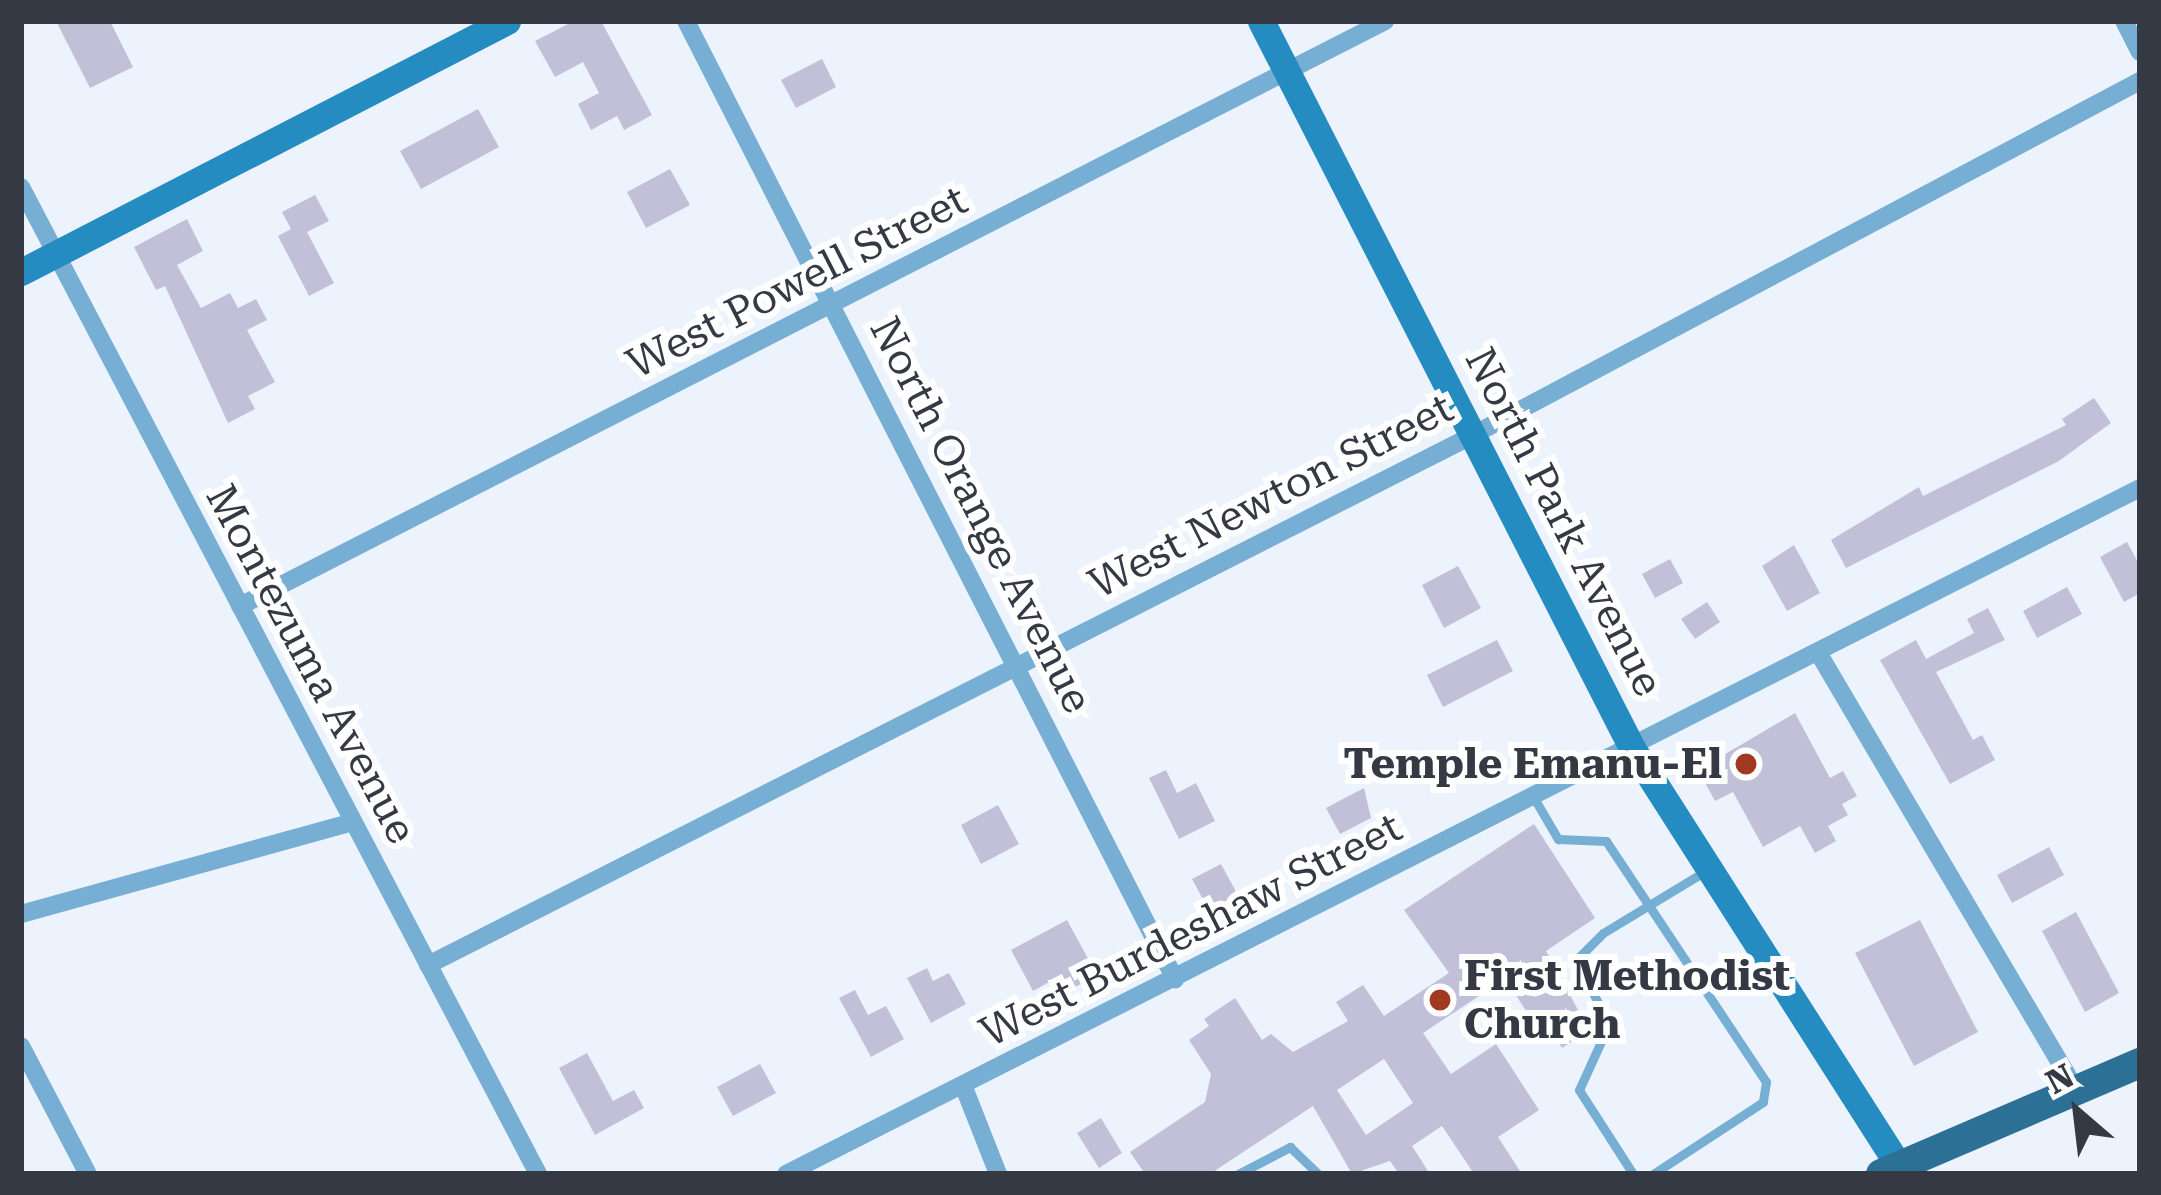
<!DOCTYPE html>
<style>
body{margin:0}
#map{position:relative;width:2161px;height:1195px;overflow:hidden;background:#edf3fc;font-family:"Roboto Serif",serif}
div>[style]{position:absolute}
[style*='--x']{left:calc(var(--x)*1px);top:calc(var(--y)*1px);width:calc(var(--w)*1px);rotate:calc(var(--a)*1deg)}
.building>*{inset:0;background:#c2c0d9}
.lane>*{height:9px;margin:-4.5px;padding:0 4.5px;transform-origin:4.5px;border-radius:4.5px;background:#76afd3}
.street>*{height:18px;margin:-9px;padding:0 9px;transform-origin:9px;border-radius:9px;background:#76afd3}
.secondary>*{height:27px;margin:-13.5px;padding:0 13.5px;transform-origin:13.5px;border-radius:13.5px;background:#258cc1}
.primary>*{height:30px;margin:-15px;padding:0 15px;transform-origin:15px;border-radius:15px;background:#2c7096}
.dots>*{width:33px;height:33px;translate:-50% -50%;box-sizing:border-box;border:6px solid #fff;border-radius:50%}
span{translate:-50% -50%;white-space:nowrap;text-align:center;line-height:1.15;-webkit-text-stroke:12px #fff;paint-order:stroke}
.street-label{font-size:42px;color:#353943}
.poi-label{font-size:42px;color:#353943;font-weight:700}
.right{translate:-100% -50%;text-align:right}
.left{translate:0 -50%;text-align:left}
.frame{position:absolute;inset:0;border:24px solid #353943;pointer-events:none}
.north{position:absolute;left:2017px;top:1051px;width:120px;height:120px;-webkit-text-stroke:9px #fff;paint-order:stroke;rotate:332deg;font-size:33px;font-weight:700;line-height:48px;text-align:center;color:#353943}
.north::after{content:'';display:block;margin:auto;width:42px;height:54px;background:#353943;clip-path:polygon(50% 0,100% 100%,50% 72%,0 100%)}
</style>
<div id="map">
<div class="building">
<i style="clip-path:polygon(56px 21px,110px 21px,133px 67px,90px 88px)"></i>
<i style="clip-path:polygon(574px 21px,601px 21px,652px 115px,624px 130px,617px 116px,591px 130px,578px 104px,599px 93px,583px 62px,555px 77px,535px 41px)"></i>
<i style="clip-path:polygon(822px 59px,836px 87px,796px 108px,781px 80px)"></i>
<i style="clip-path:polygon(478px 109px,499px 147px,421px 189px,400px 151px)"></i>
<i style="clip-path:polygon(670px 169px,690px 205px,646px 228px,627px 192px)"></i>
<i style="clip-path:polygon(315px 195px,329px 221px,307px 232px,334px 283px,309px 296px,278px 236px,291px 229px,282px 212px)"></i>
<i style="clip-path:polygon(187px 219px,203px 251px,177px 265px,201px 308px,230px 293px,238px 308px,256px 299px,267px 320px,247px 330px,275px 382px,248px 396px,255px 409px,228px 423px,165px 286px,156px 290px,134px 247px)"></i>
<i style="clip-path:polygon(2094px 398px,2111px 423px,2059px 461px,1846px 568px,1831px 540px,1919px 487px,1923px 496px,2066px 425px,2062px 419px)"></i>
<i style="clip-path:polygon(2127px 542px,2140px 566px,2140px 593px,2124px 602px,2100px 557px)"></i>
<i style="clip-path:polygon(1794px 545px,1820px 593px,1787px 611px,1762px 566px)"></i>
<i style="clip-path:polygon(1670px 559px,1683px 583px,1655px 598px,1642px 574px)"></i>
<i style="clip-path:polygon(1458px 566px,1481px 608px,1444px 628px,1422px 585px)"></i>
<i style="clip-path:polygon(2067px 587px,2082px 614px,2037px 638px,2023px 611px)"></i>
<i style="clip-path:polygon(1707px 602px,1720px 622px,1695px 639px,1681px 619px)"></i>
<i style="clip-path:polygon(1988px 608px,2005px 640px,1936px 672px,1973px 740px,1982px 735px,1995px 760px,1950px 784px,1880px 660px,1916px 640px,1926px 659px,1974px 633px,1967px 619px)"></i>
<i style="clip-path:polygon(1497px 640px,1513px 671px,1443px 707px,1427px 675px)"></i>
<i style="clip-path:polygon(1795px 713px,1830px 778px,1843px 771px,1857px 796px,1842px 804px,1848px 815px,1828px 826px,1836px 841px,1815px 853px,1800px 826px,1763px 847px,1733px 792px,1715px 801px,1698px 770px)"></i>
<i style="clip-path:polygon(1166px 770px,1177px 793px,1196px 783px,1215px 821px,1179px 839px,1149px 778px)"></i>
<i style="clip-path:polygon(1364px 788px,1371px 818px,1340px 834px,1326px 808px)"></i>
<i style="clip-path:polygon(998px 805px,1019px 844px,981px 864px,961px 825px)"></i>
<i style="clip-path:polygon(evenodd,1534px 824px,1595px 918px,1546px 951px,1589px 1030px,1562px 1048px,1555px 1037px,1547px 1042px,1505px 979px,1423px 1033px,1451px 1074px,1496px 1044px,1539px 1110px,1498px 1137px,1522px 1174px,1474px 1174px,1442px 1126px,1412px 1146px,1430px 1174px,1399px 1174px,1390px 1161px,1352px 1174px,1313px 1106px,1210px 1174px,1145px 1174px,1130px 1152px,1205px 1102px,1211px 1074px,1189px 1040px,1209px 1026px,1204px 1019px,1235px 998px,1262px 1040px,1271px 1034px,1293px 1052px,1348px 1021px,1336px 1002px,1363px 985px,1384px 1016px,1449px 973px,1404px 910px,1534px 824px,1384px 1059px,1413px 1103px,1366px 1135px,1337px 1090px,1384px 1059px)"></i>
<i style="clip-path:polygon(2049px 847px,2064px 875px,2012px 903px,1997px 875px)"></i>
<i style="clip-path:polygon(1221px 864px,1240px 899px,1211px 914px,1192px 879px)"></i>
<i style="clip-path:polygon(2076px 912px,2119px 993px,2085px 1012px,2042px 931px)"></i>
<i style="clip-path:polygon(1067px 920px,1097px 975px,1068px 991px,1060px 976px,1033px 991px,1011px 950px)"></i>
<i style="clip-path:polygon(1920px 920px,1978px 1032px,1914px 1066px,1855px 953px)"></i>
<i style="clip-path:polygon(927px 968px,933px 981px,949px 973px,966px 1004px,931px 1023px,907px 978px)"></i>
<i style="clip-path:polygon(855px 990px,868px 1015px,886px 1006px,904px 1039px,871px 1057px,839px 998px)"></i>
<i style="clip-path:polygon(587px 1053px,613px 1101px,634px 1090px,644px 1108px,595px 1135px,559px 1068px)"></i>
<i style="clip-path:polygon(760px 1064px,776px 1093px,733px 1116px,717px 1087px)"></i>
<i style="clip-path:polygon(1101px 1118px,1122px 1153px,1099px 1168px,1077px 1133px)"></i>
</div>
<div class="lane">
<i style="--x:1534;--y:798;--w:48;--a:59.7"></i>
<i style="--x:1558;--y:839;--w:48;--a:2.4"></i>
<i style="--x:1606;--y:841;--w:289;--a:56.4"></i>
<i style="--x:1766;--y:1082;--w:20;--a:99"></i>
<i style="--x:1763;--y:1102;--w:131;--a:146.8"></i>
<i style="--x:1238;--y:1174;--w:59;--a:-27.4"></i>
<i style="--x:1290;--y:1147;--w:39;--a:44"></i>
<i style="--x:1633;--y:1174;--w:100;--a:-122.7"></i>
<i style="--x:1579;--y:1090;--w:72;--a:-65.6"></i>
<i style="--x:1609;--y:1024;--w:65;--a:-117.3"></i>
<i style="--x:1579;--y:966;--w:11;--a:-80"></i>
<i style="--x:1581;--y:955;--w:31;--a:-45"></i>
<i style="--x:1603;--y:933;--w:122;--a:-31.2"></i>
</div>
<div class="street">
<i style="--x:686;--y:21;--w:1076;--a:62.96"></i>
<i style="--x:2124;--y:21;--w:35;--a:63"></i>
<i style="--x:21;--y:187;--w:1114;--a:62.35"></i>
<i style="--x:240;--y:606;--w:1286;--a:-27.06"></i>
<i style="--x:1819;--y:654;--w:506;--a:59.48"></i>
<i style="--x:21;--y:914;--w:345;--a:-15.5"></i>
<i style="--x:428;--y:965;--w:1172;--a:-26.89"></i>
<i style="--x:1473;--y:435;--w:755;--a:-27.96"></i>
<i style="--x:21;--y:1046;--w:144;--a:62.4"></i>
<i style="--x:963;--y:1085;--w:96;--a:68.5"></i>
<i style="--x:786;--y:1174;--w:1518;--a:-26.87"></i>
</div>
<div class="secondary">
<i style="--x:1261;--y:21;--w:816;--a:62.96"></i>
<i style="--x:1632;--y:748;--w:505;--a:57.44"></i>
<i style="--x:21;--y:272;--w:547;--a:-27.31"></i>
</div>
<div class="primary">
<i style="--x:1881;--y:1174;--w:282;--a:-23.2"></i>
</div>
<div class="dots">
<i style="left:1746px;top:764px;background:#a13820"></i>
<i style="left:1440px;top:1000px;background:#a13820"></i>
</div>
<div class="street-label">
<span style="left:797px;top:282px;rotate:-27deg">West Powell Street</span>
<span style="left:1271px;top:496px;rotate:-27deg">West Newton Street</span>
<span style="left:981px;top:515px;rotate:63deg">North Orange Avenue</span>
<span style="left:1564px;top:522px;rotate:63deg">North Park Avenue</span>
<span style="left:311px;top:664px;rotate:62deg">Montezuma Avenue</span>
<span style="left:1191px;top:930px;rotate:-27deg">West Burdeshaw Street</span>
</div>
<div class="poi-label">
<span class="right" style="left:1722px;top:764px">Temple Emanu-El</span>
<span class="left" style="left:1464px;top:1000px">First Methodist<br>Church</span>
</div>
<div class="frame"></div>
<div class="north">N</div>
</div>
